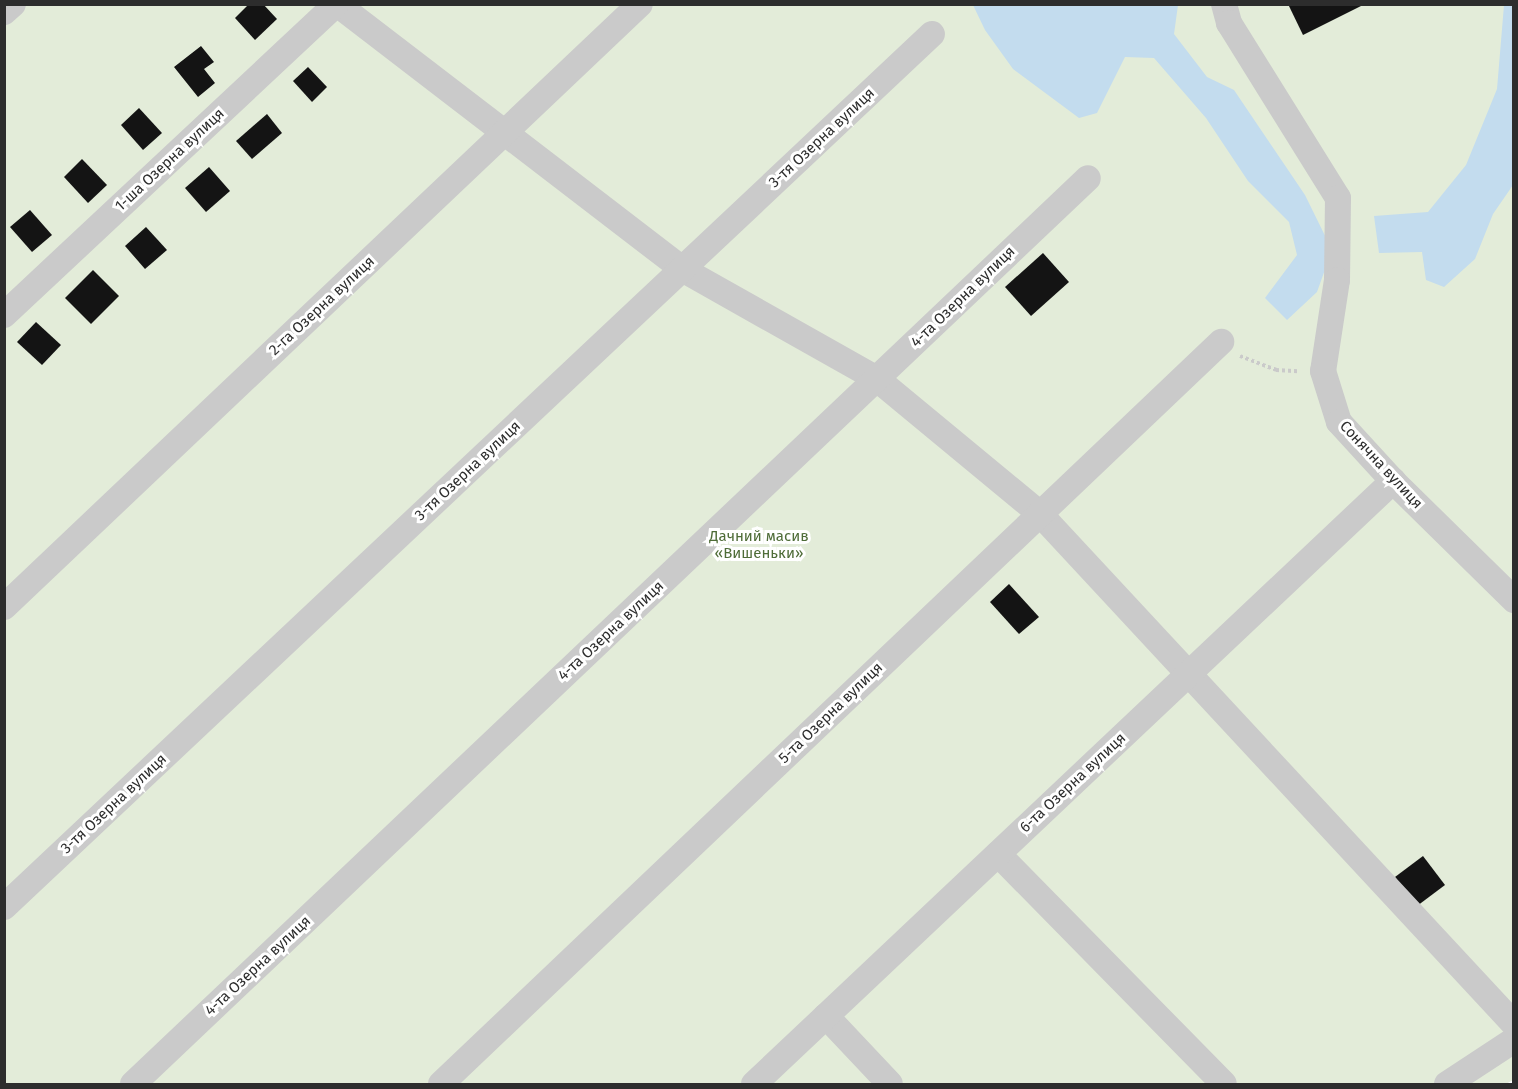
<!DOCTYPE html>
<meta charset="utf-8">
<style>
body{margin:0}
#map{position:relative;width:1518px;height:1089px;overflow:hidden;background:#fff;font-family:"Fira Sans",sans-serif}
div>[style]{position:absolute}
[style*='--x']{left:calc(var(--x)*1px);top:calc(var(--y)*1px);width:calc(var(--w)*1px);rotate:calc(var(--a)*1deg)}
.green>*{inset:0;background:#e3ecd9}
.water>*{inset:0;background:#c3dcee}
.building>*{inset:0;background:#141414}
.path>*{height:4px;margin-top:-2px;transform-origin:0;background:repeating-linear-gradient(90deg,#cacaca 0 3px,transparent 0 6px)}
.minor>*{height:26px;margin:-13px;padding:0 13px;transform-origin:13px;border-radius:13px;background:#cacaca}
span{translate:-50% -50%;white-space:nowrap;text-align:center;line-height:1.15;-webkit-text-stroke:6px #fff;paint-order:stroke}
.street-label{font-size:15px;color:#2d2d2d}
.park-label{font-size:15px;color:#4e6c37}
.frame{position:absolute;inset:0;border:6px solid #2d2d2d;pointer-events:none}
</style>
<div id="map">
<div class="green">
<i style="clip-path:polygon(5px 5px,1513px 5px,1513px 1080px,1506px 1084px,5px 1084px)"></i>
</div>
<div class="water">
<i style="clip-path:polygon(973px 5px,1178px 5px,1174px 34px,1207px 77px,1234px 90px,1305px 195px,1332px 250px,1317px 292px,1287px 320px,1265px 298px,1297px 255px,1289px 222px,1248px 181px,1206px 118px,1154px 58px,1125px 57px,1097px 113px,1079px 118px,1013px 69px,985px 30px)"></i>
<i style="clip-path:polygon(1504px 5px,1513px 5px,1513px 185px,1493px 214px,1475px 259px,1444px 287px,1426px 280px,1422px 252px,1379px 253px,1374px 216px,1428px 212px,1466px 165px,1497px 89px)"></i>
</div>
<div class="building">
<i style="clip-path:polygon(249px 4px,263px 4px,277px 19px,255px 40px,235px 18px)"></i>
<i style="clip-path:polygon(1288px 4px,1365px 4px,1303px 35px)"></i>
<i style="clip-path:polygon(201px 46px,214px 62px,204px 69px,215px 83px,198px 97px,174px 67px)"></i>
<i style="clip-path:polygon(308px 67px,327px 87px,312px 102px,293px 81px)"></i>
<i style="clip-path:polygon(139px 108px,162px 133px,143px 150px,121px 125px)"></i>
<i style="clip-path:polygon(267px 114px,282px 133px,252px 159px,236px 141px)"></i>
<i style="clip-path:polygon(82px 159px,107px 185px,88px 203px,64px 177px)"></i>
<i style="clip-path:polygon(209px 167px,230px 191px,206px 212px,185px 188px)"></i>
<i style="clip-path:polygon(30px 210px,52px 235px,32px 252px,10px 227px)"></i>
<i style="clip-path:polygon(146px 227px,167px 250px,145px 269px,125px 246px)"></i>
<i style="clip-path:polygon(1043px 253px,1069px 282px,1031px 316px,1005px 287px)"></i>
<i style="clip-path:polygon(93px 270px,119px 296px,91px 324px,65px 298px)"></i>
<i style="clip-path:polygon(36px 322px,61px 345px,42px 365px,17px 342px)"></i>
<i style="clip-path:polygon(1009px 584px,1039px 617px,1019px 634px,990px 602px)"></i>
<i style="clip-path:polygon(1423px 856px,1445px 885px,1417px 906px,1395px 877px)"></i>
</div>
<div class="path">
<i style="--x:1240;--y:356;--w:39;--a:21"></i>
<i style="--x:1276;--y:370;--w:22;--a:3"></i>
</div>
<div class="minor">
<i style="--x:337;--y:4;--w:435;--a:37.5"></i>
<i style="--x:682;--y:269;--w:224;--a:29.4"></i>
<i style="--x:877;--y:379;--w:212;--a:39.6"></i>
<i style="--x:1040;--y:514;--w:696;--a:47.1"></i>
<i style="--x:1224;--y:4;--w:20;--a:75"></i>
<i style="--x:1229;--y:23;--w:206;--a:58.1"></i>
<i style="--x:1338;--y:198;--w:82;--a:90.7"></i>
<i style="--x:1337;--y:280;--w:92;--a:98.7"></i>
<i style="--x:1323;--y:371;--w:53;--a:72.6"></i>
<i style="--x:1339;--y:422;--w:80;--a:47.5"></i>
<i style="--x:1393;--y:481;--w:170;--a:44.5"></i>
<i style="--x:4;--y:12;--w:12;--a:-42"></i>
<i style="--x:4;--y:315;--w:455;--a:-43.1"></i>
<i style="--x:4;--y:607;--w:876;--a:-43.47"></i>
<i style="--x:998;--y:854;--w:322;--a:45.5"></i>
<i style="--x:4;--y:907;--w:1274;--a:-43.25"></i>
<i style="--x:826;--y:1016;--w:93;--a:46.7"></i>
<i style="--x:133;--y:1084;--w:1316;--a:-43.49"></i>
<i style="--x:441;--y:1084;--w:1077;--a:-43.57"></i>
<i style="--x:754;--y:1084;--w:879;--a:-43.34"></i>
<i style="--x:1447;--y:1084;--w:80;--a:-33.3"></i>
</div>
<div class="street-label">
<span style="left:822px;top:138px;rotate:-43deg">3-тя Озерна вулиця</span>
<span style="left:170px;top:160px;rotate:-43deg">1-ша Озерна вулиця</span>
<span style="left:963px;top:297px;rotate:-44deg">4-та Озерна вулиця</span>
<span style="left:322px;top:306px;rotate:-43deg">2-га Озерна вулиця</span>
<span style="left:1381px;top:465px;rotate:47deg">Сонячна вулиця</span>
<span style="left:468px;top:471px;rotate:-43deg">3-тя Озерна вулиця</span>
<span style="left:611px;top:631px;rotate:-43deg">4-та Озерна вулиця</span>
<span style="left:831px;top:713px;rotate:-44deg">5-та Озерна вулиця</span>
<span style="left:1073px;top:783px;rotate:-43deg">6-та Озерна вулиця</span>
<span style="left:114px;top:804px;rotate:-43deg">3-тя Озерна вулиця</span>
<span style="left:258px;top:966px;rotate:-43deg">4-та Озерна вулиця</span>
</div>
<div class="park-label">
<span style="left:759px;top:545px">Дачний масив<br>«Вишеньки»</span>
</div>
<div class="frame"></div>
</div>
